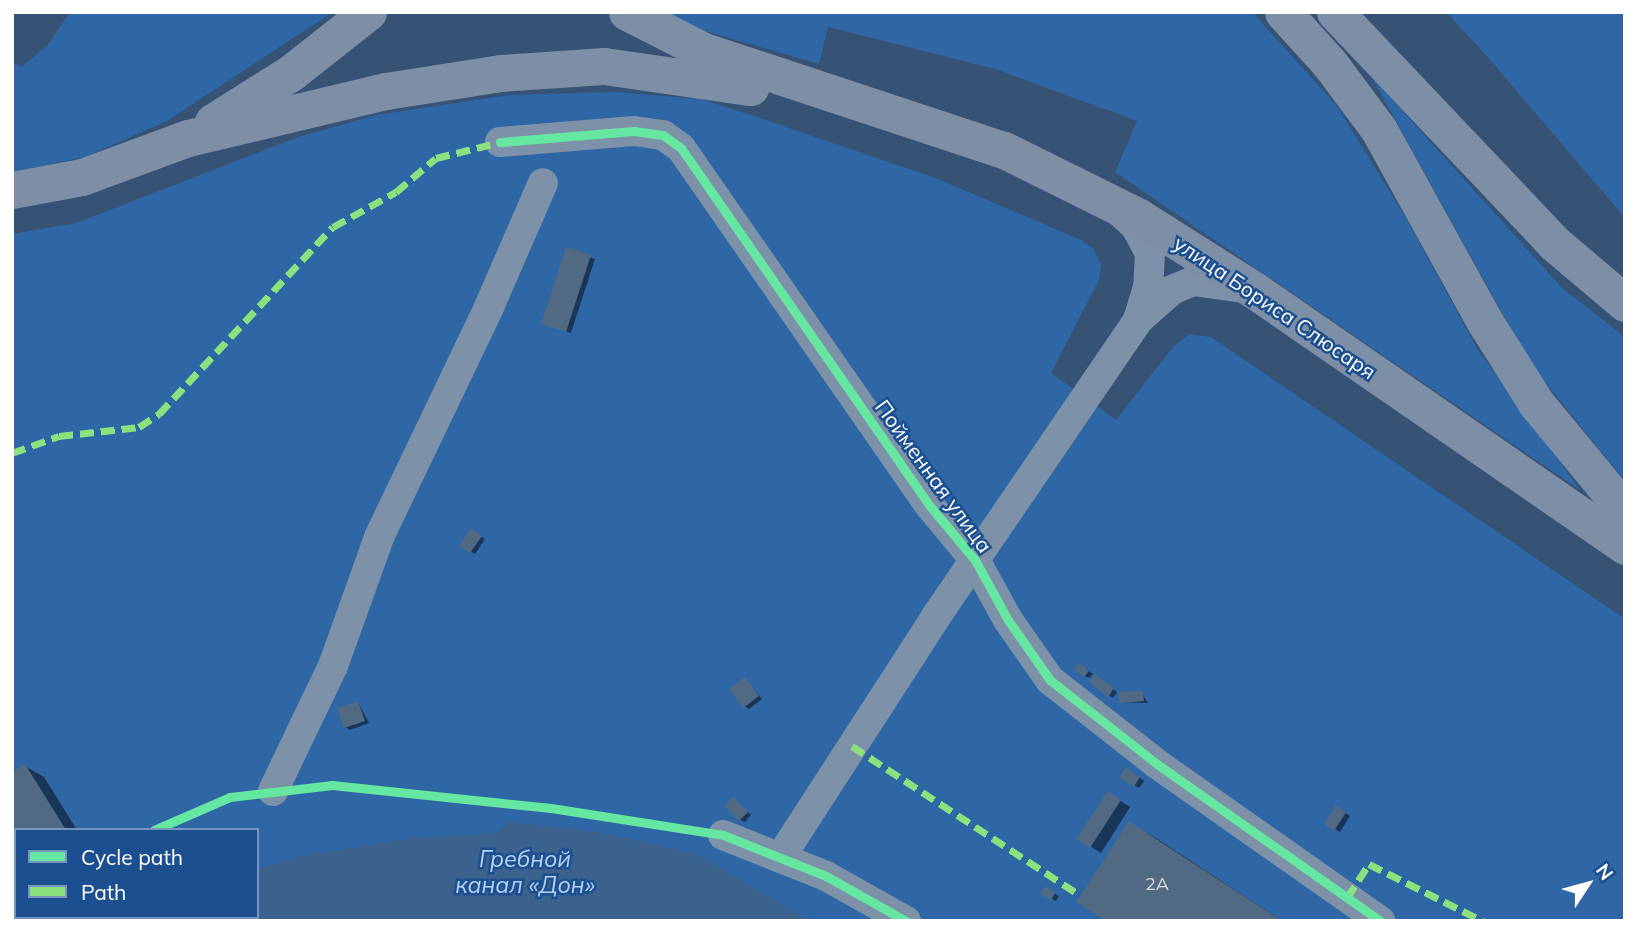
<!DOCTYPE html>
<meta charset="utf-8">
<style>
body{margin:0}
#map{position:relative;width:1637px;height:933px;overflow:hidden;background:#365274;font-family:Mulish,sans-serif}
div>[style]{position:absolute}
[style*='--x']{left:calc(var(--x)*1px);top:calc(var(--y)*1px);width:calc(var(--w)*1px);rotate:calc(var(--a)*1deg)}
.green>*{inset:0;background:#2f66a5}
.water>*{inset:0;background:#3b618d}
.shadow>*{inset:0;background:#0007}
.building>*{inset:0;background:#526984}
.minor>*{height:30px;margin:-15px;padding:0 15px;transform-origin:15px;border-radius:15px;background:#7d92a8}
.major>*{height:37px;margin:-18.5px;padding:0 18.5px;transform-origin:18.5px;border-radius:18.5px;background:#7d8ea7}
.quiet>*{height:7px;margin-top:-3.5px;transform-origin:0;background:repeating-linear-gradient(90deg,#8de07e 0 14px,transparent 0 21px)}
.cycleway>*{height:9px;margin:-4.5px;padding:0 4.5px;transform-origin:4.5px;border-radius:4.5px;background:#66e7a1}
span{translate:-50% -50%;white-space:nowrap;text-align:center;line-height:1.15;-webkit-text-stroke:5px #1b4f8f;paint-order:stroke}
.number-label{font-size:18px;color:#d4dae0}
.number-label span{-webkit-text-stroke-width:0}
.street-label{font-size:21px;color:#fff}
.water-label{font-size:23px;color:#b5d3f5;font-style:italic}
.frame{position:absolute;inset:0;border:14px solid #fff;pointer-events:none}
.legend{position:absolute;left:14px;top:828px;width:245px;height:91px;box-sizing:border-box;background:#1b4f8f;border:2px solid #7695bc;margin:0;padding:9px 12px;list-style:none;font-size:21px;color:#fff}
.legend li{display:flex;align-items:center;gap:14px;height:35px}
.legend b{width:35px;border:2px solid #7695bc}
.north{position:absolute;left:1553px;top:849px;width:70px;height:70px;-webkit-text-stroke:5px #1b4f8f;paint-order:stroke;rotate:54deg;font-size:19px;font-weight:700;line-height:28px;text-align:center;color:#fff}
.north::after{content:'';display:block;margin:auto;width:24px;height:32px;background:#fff;clip-path:polygon(50% 0,100% 100%,50% 72%,0 100%)}
</style>
<div id="map">
<div class="green">
<i style="clip-path:polygon(70px 12px,333px 12px,167px 121px,85px 157px,12px 172px,12px 62px,21px 67px,47px 46px)"></i>
<i style="clip-path:polygon(662px 12px,1252px 12px,1337px 106px,1406px 218px,1478px 350px,1581px 491px,1115px 172px,1137px 121px,995px 69px,828px 27px,819px 64px,705px 31px)"></i>
<i style="clip-path:polygon(1446px 12px,1625px 12px,1625px 218px,1484px 53px)"></i>
<i style="clip-path:polygon(1371px 76px,1562px 288px,1625px 337px,1625px 481px,1531px 365px)"></i>
<i style="clip-path:polygon(evenodd,615px 92px,701px 99px,763px 119px,938px 179px,1081px 240px,1094px 249px,1101px 265px,1099px 280px,1051px 373px,1116px 420px,1173px 347px,1189px 334px,1211px 337px,1625px 619px,1625px 921px,12px 921px,12px 234px,76px 223px,295px 138px,376px 115px,509px 95px,615px 92px,16px 830px,257px 830px,257px 917px,16px 917px,16px 830px)"></i>
</div>
<div class="water">
<i style="clip-path:polygon(509px 822px,599px 832px,697px 854px,809px 921px,126px 921px,257px 917px,257px 869px,305px 855px,412px 838px,496px 833px)"></i>
</div>
<div class="shadow">
<i style="clip-path:polygon(590px 257px,595px 259px,571px 333px,547px 325px)"></i>
<i style="clip-path:polygon(471px 530px,485px 539px,475px 554px,461px 545px)"></i>
<i style="clip-path:polygon(1084px 667px,1093px 674px,1089px 678px,1085px 676px)"></i>
<i style="clip-path:polygon(745px 679px,762px 699px,749px 709px,744px 706px)"></i>
<i style="clip-path:polygon(1100px 679px,1117px 692px,1113px 698px,1109px 695px)"></i>
<i style="clip-path:polygon(1142px 693px,1148px 703px,1121px 702px)"></i>
<i style="clip-path:polygon(358px 702px,369px 723px,350px 730px,345px 727px)"></i>
<i style="clip-path:polygon(25px 766px,44px 777px,77px 830px,16px 830px,12px 895px,12px 774px)"></i>
<i style="clip-path:polygon(1131px 771px,1144px 781px,1139px 788px,1121px 776px)"></i>
<i style="clip-path:polygon(1109px 794px,1130px 807px,1101px 853px,1079px 839px)"></i>
<i style="clip-path:polygon(733px 799px,751px 815px,745px 822px,740px 820px)"></i>
<i style="clip-path:polygon(1337px 808px,1350px 816px,1340px 832px,1327px 824px)"></i>
<i style="clip-path:polygon(1129px 823px,1156px 838px,1282px 921px,1108px 921px)"></i>
<i style="clip-path:polygon(1045px 889px,1059px 896px,1056px 901px,1043px 894px)"></i>
</div>
<div class="building">
<i style="clip-path:polygon(566px 247px,591px 255px,566px 332px,541px 324px)"></i>
<i style="clip-path:polygon(471px 528px,482px 536px,470px 553px,459px 546px)"></i>
<i style="clip-path:polygon(1080px 662px,1089px 671px,1084px 677px,1074px 669px)"></i>
<i style="clip-path:polygon(1095px 674px,1114px 688px,1108px 697px,1089px 682px)"></i>
<i style="clip-path:polygon(745px 677px,759px 696px,743px 708px,729px 689px)"></i>
<i style="clip-path:polygon(1143px 691px,1144px 701px,1119px 703px,1119px 692px)"></i>
<i style="clip-path:polygon(358px 701px,365px 721px,344px 728px,337px 708px)"></i>
<i style="clip-path:polygon(25px 764px,66px 830px,16px 830px,12px 871px,12px 772px)"></i>
<i style="clip-path:polygon(1126px 767px,1140px 777px,1134px 787px,1119px 777px)"></i>
<i style="clip-path:polygon(1108px 791px,1121px 800px,1090px 848px,1076px 839px)"></i>
<i style="clip-path:polygon(733px 797px,748px 812px,739px 821px,724px 806px)"></i>
<i style="clip-path:polygon(1336px 805px,1346px 812px,1334px 831px,1324px 824px)"></i>
<i style="clip-path:polygon(1129px 821px,1147px 833px,1282px 921px,1105px 921px,1076px 902px)"></i>
<i style="clip-path:polygon(1045px 886px,1055px 893px,1051px 900px,1040px 894px)"></i>
</div>
<div class="minor">
<i style="--x:500;--y:142;--w:134;--a:-4.7"></i>
<i style="--x:634;--y:131;--w:29;--a:8"></i>
<i style="--x:663;--y:135;--w:22;--a:36"></i>
<i style="--x:681;--y:148;--w:436;--a:55.2"></i>
<i style="--x:930;--y:506;--w:70;--a:50.2"></i>
<i style="--x:975;--y:560;--w:68;--a:61.2"></i>
<i style="--x:1008;--y:620;--w:73;--a:55"></i>
<i style="--x:1050;--y:680;--w:136;--a:38.1"></i>
<i style="--x:1157;--y:764;--w:273;--a:35.1"></i>
<i style="--x:1118;--y:210;--w:25;--a:43"></i>
<i style="--x:1136;--y:227;--w:30;--a:62"></i>
<i style="--x:1150;--y:253;--w:34;--a:93"></i>
<i style="--x:1148;--y:287;--w:34;--a:107"></i>
<i style="--x:273;--y:791;--w:139;--a:-64.4"></i>
<i style="--x:333;--y:666;--w:139;--a:-70.3"></i>
<i style="--x:380;--y:535;--w:253;--a:-64.4"></i>
<i style="--x:489;--y:307;--w:135;--a:-66.5"></i>
<i style="--x:723;--y:835;--w:111;--a:21.7"></i>
<i style="--x:826;--y:876;--w:92;--a:29.4"></i>
<i style="--x:780;--y:858;--w:286;--a:-57.1"></i>
<i style="--x:935;--y:618;--w:361;--a:-55.7"></i>
<i style="--x:1138;--y:320;--w:45;--a:-41.4"></i>
<i style="--x:1172;--y:290;--w:23;--a:-23"></i>
<i style="--x:1193;--y:281;--w:51;--a:7.8"></i>
</div>
<div class="major">
<i style="--x:627;--y:12;--w:86;--a:26.9"></i>
<i style="--x:704;--y:51;--w:316;--a:18.3"></i>
<i style="--x:1004;--y:150;--w:151;--a:26.4"></i>
<i style="--x:1139;--y:217;--w:136;--a:32.4"></i>
<i style="--x:1254;--y:290;--w:451;--a:34.6"></i>
<i style="--x:1283;--y:12;--w:70;--a:47.9"></i>
<i style="--x:1330;--y:64;--w:82;--a:53.4"></i>
<i style="--x:1379;--y:130;--w:219;--a:61.1"></i>
<i style="--x:1485;--y:322;--w:96;--a:57.8"></i>
<i style="--x:1536;--y:403;--w:140;--a:50.5"></i>
<i style="--x:1335;--y:12;--w:318;--a:46.5"></i>
<i style="--x:1554;--y:243;--w:93;--a:40.2"></i>
<i style="--x:213;--y:122;--w:93;--a:-32.3"></i>
<i style="--x:292;--y:72;--w:97;--a:-38.3"></i>
<i style="--x:12;--y:190;--w:71;--a:-10.5"></i>
<i style="--x:82;--y:177;--w:113;--a:-20.2"></i>
<i style="--x:188;--y:138;--w:204;--a:-13.4"></i>
<i style="--x:386;--y:91;--w:116;--a:-8.9"></i>
<i style="--x:501;--y:73;--w:103;--a:-3.9"></i>
<i style="--x:604;--y:66;--w:148;--a:8.2"></i>
</div>
<div class="quiet">
<i style="--x:12;--y:453;--w:50;--a:-19.9"></i>
<i style="--x:59;--y:436;--w:81;--a:-6.4"></i>
<i style="--x:139;--y:427;--w:24;--a:-33"></i>
<i style="--x:159;--y:414;--w:255;--a:-47.1"></i>
<i style="--x:333;--y:227;--w:72;--a:-29.1"></i>
<i style="--x:396;--y:192;--w:52;--a:-40.4"></i>
<i style="--x:436;--y:158;--w:66;--a:-14"></i>
<i style="--x:852;--y:746;--w:269;--a:33.2"></i>
<i style="--x:1347;--y:898;--w:40;--a:-57.1"></i>
<i style="--x:1369;--y:864;--w:127;--a:26.6"></i>
<i style="--x:12;--y:916;--w:4;--a:-27"></i>
</div>
<div class="cycleway">
<i style="--x:500;--y:142;--w:134;--a:-4.7"></i>
<i style="--x:634;--y:131;--w:29;--a:8"></i>
<i style="--x:663;--y:135;--w:22;--a:36"></i>
<i style="--x:681;--y:148;--w:436;--a:55.2"></i>
<i style="--x:930;--y:506;--w:70;--a:50.2"></i>
<i style="--x:975;--y:560;--w:68;--a:61.2"></i>
<i style="--x:1008;--y:620;--w:73;--a:55"></i>
<i style="--x:1050;--y:680;--w:136;--a:38.1"></i>
<i style="--x:1157;--y:764;--w:273;--a:35.1"></i>
<i style="--x:154;--y:830;--w:83;--a:-23.5"></i>
<i style="--x:230;--y:797;--w:103;--a:-6.7"></i>
<i style="--x:332;--y:785;--w:220;--a:6"></i>
<i style="--x:551;--y:808;--w:174;--a:8.9"></i>
<i style="--x:723;--y:835;--w:111;--a:21.7"></i>
<i style="--x:826;--y:876;--w:92;--a:29.4"></i>
</div>
<div class="number-label">
<span style="left:1157px;top:884px">2А</span>
</div>
<div class="street-label">
<span style="left:1275px;top:307px;rotate:34deg">улица Бориса Слюсаря</span>
<span style="left:934px;top:476px;rotate:54deg">Пойменная улица</span>
</div>
<div class="water-label">
<span style="left:525px;top:872px">Гребной<br>канал «Дон»</span>
</div>
<div class="frame"></div>
<ul class="legend">
<li><b style="height:9px;background:#66e7a1"></b>Cycle path</li>
<li><b style="height:9px;background:#8de07e"></b>Path</li>
</ul>
<div class="north">N</div>
</div>
